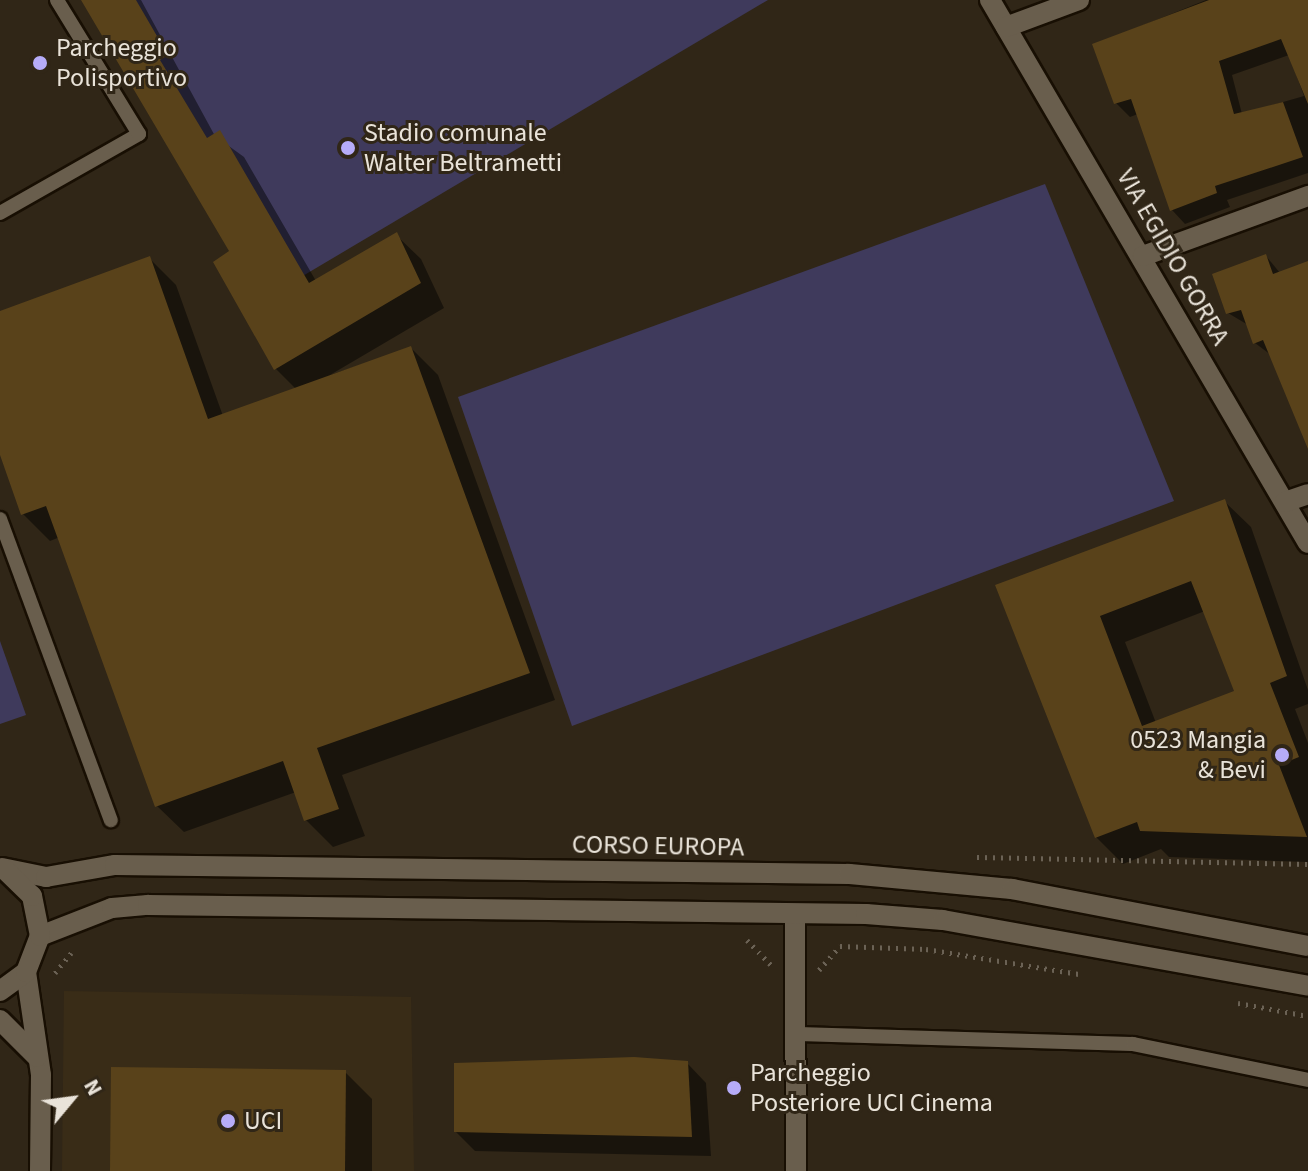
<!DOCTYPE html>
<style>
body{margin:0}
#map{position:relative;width:1308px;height:1171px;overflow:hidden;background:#302617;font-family:"Source Sans 3",sans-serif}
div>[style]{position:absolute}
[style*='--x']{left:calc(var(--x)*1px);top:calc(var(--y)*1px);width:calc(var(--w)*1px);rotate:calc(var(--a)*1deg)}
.built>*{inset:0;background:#392c17}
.green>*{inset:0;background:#3f3a5c}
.shadow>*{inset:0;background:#0007}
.building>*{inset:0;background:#59421a}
.path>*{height:5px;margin-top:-2.5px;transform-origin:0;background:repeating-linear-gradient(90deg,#6b6255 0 2px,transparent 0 8px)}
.roads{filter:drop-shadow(2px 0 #180f03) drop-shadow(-2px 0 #180f03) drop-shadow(0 2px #180f03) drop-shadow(0 -2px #180f03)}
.service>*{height:14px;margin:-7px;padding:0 7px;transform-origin:7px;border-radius:7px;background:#695e4d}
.minor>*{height:20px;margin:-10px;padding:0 10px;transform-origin:10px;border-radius:10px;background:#695e4d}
.secondary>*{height:20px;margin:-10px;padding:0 10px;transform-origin:10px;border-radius:10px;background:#695e4d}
.dots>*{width:22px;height:22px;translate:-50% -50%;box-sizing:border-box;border:4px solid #302617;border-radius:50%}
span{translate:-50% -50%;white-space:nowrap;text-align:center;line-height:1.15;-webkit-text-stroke:6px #302617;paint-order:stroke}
.poi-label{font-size:26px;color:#e9e3d9}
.left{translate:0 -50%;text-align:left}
.right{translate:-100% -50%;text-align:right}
.street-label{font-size:26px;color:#e9e3d9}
.north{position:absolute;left:32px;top:1059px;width:80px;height:80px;-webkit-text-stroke:6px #302617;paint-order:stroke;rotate:61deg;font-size:22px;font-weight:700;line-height:32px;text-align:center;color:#e9e3d9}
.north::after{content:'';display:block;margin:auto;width:28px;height:36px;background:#e9e3d9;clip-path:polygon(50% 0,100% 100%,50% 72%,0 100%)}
</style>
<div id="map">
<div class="built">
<i style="clip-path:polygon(64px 991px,411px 997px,414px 1171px,62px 1171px)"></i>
</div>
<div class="green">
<i style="clip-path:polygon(87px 0,768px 0,269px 296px)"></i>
<i style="clip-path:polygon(1045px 184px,1174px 501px,572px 726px,458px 397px)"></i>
<i style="clip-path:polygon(0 641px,26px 715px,0 724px)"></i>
</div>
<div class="shadow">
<i style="clip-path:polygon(84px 0,141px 0,215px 136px,244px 157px,316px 281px,396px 235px,421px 259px,444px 308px,330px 375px,411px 348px,438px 375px,555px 700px,342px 775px,365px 836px,333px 847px,306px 820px,296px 792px,184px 832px,157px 806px,60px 537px,50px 541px,23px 514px,0 449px,0 313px,149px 258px,176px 285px,223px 416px,297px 390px,276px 369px,232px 252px)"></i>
<i style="clip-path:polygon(evenodd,1206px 0,1308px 0,1308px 173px,1227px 200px,1230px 207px,1185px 224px,1172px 210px,1138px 114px,1130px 117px,1116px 103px,1094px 45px,1206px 0,1289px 55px,1304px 96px,1242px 114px,1232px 75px,1289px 55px)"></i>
<i style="clip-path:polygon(1266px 256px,1280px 273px,1308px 262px,1308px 440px,1271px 355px,1255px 343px,1248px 325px,1228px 313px)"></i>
<i style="clip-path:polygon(evenodd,1224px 501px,1251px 527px,1308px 690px,1308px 704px,1295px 709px,1308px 743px,1308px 862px,1169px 857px,1161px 849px,1123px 864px,1096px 837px,997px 586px,1224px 501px,1205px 611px,1236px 692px,1156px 723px,1125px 642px,1205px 611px)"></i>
<i style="clip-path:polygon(687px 1063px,706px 1083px,711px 1156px,475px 1151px,456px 1132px)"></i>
<i style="clip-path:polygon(345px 1072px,372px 1099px,372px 1171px,112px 1171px)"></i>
</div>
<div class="building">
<i style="clip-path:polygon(81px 0,136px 0,168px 55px,160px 60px,207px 138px,220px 130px,309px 283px,397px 232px,421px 283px,274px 370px,213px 262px,229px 251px)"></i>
<i style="clip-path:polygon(1209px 0,1308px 0,1308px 104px,1281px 39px,1219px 61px,1234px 114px,1283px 102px,1303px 157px,1215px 186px,1217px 193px,1170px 211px,1131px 99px,1114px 104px,1092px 44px)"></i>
<i style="clip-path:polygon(1266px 254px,1273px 274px,1308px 261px,1308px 449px,1263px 340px,1253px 344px,1241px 310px,1226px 314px,1212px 274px)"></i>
<i style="clip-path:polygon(150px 256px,208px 419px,411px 346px,530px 673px,317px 748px,339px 809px,304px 821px,283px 761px,155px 807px,46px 506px,21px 515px,0 455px,0 311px)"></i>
<i style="clip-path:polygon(evenodd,1225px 499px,1287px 676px,1270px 683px,1299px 757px,1279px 765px,1307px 837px,1140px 831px,1137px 822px,1095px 838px,995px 585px,1225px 499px,1191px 581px,1234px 691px,1142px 726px,1100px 616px,1191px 581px)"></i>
<i style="clip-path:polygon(634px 1057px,688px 1061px,692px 1137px,454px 1132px,454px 1063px)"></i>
<i style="clip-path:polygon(111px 1067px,346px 1070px,345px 1171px,110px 1171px)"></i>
</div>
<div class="path">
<i style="--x:977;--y:857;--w:331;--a:1.2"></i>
<i style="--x:747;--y:940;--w:35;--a:46"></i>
<i style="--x:819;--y:970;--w:32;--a:-49"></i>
<i style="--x:840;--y:946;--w:86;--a:2"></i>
<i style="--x:926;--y:949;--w:155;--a:9.3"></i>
<i style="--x:55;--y:973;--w:26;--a:-51"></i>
<i style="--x:1238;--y:1003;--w:71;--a:10.5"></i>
</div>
<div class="roads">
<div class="service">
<i style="--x:0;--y:213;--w:160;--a:-29.6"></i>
<i style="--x:139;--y:134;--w:157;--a:-121.5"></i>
<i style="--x:0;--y:519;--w:321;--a:69.8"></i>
<i style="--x:797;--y:1034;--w:336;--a:1.7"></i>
<i style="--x:1133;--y:1044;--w:179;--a:11.6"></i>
</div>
<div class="minor">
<i style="--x:990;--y:0;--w:629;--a:59.65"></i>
<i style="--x:1006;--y:27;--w:78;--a:-20.3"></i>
<i style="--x:1143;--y:256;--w:176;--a:-20"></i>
<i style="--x:1285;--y:502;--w:24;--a:-19"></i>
<i style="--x:795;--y:914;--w:257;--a:89.8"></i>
<i style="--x:26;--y:972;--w:104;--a:81.7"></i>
<i style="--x:41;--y:1075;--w:96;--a:90.6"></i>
<i style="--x:0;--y:1020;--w:52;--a:45"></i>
</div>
<div class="secondary">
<i style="--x:2;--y:868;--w:45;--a:11.6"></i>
<i style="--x:46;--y:877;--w:70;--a:-9.9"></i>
<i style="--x:115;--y:865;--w:734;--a:0.7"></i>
<i style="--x:849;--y:874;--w:164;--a:5.3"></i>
<i style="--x:1012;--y:889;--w:301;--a:10.9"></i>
<i style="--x:40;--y:936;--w:77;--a:-21.3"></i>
<i style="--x:112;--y:908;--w:36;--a:-5"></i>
<i style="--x:148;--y:905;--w:718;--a:0.72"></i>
<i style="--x:866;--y:914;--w:77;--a:4.5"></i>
<i style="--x:943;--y:920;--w:371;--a:10.2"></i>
<i style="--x:0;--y:991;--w:32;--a:-36"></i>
<i style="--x:26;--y:972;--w:39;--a:-69"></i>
<i style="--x:40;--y:936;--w:41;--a:-101.3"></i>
<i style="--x:32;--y:896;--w:39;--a:-136"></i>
</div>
</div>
<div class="dots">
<i style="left:40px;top:63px;background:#b6acf8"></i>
<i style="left:348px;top:148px;background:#b6acf8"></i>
<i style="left:1282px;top:755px;background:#b6acf8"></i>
<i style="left:734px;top:1088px;background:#b6acf8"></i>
<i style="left:228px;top:1121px;background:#b6acf8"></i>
</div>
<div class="poi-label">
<span class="left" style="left:56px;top:63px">Parcheggio<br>Polisportivo</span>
<span class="left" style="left:364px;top:148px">Stadio comunale<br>Walter Beltrametti</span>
<span class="right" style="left:1266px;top:755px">0523 Mangia<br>&amp; Bevi</span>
<span class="left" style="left:750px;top:1088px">Parcheggio<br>Posteriore UCI Cinema</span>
<span class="left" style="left:244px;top:1121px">UCI</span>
</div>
<div class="street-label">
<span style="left:1173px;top:257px;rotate:60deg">VIA EGIDIO GORRA</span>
<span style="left:658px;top:846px;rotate:1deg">CORSO EUROPA</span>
</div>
<div class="north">N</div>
</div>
